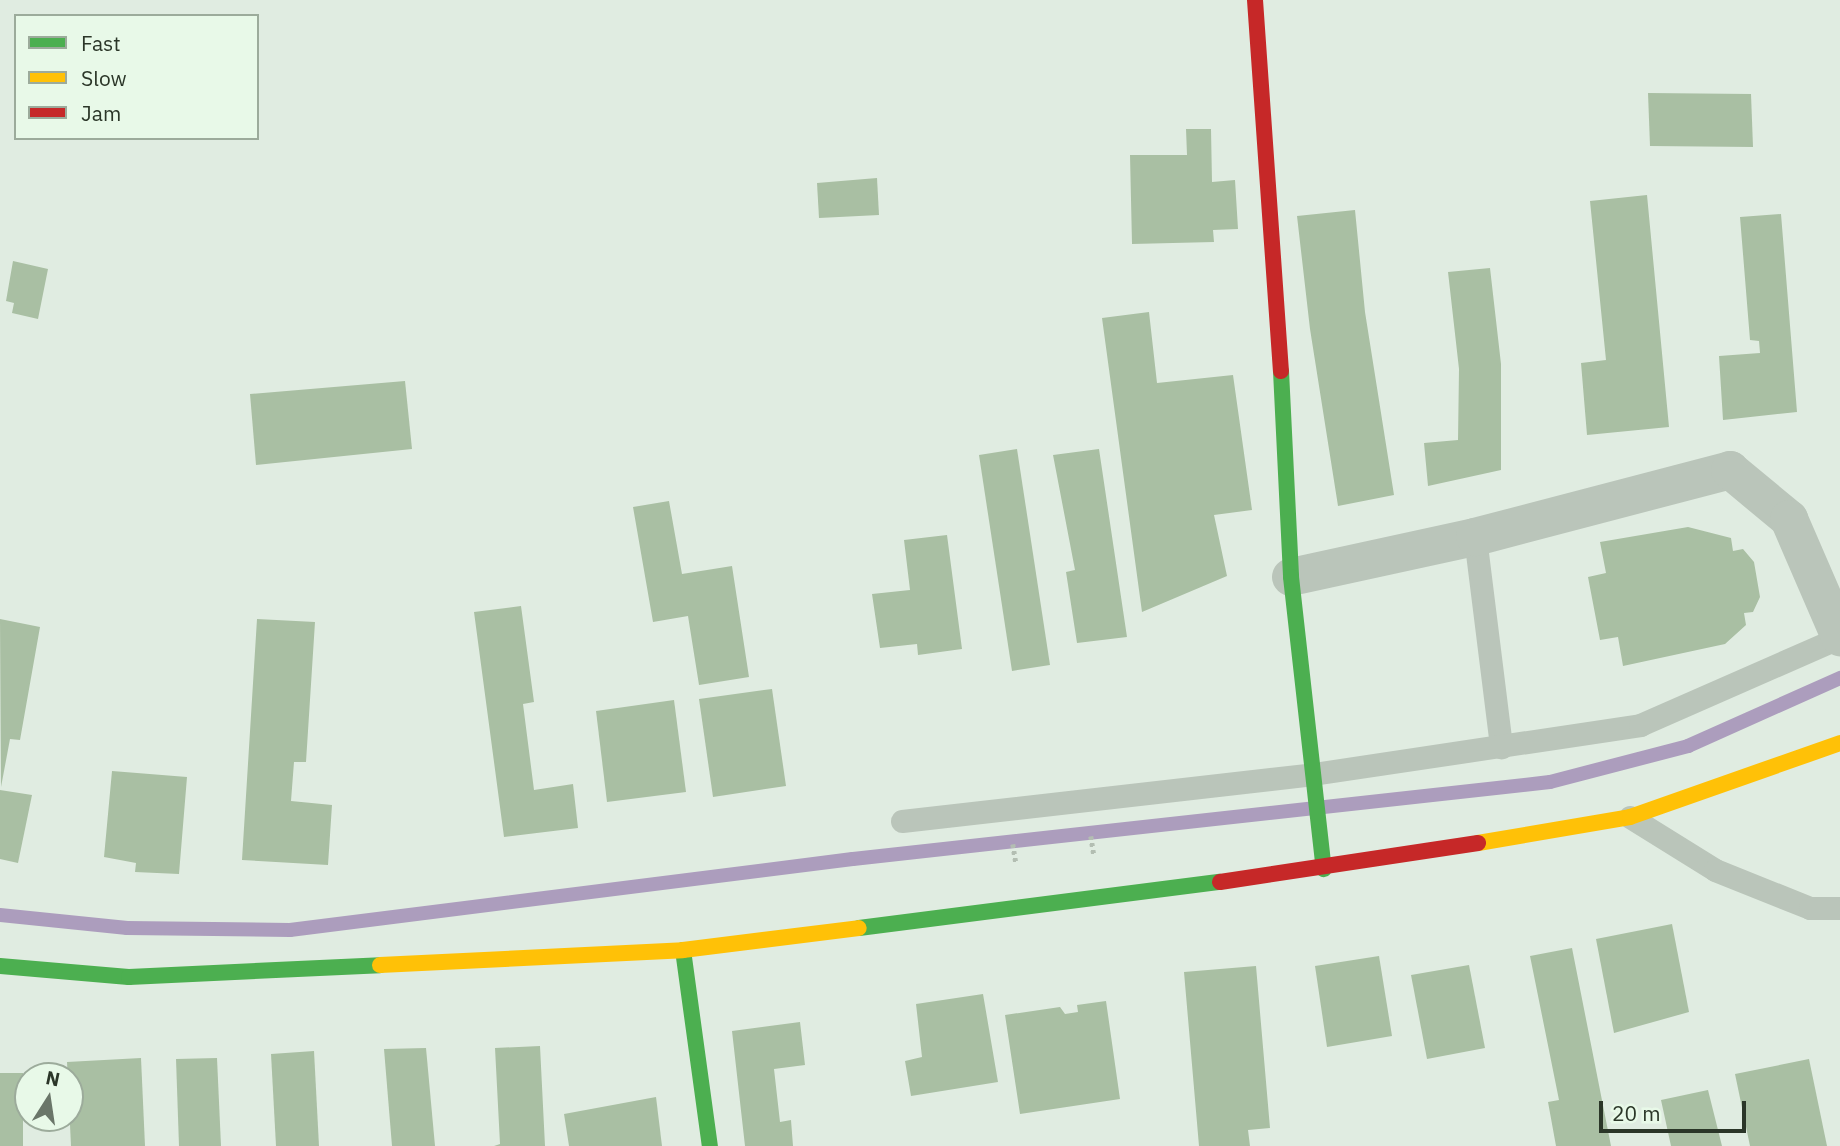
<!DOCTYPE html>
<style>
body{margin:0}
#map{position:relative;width:1840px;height:1146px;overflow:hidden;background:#e0ece1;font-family:"IBM Plex Sans",sans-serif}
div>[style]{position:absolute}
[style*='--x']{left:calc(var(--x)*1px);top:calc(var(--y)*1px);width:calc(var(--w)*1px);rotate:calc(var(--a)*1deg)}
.stream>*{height:14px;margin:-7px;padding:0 7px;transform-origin:7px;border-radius:7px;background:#ac9dbd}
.building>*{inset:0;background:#a9bfa3}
.path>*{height:4.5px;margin-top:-2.25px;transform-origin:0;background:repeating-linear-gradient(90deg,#b3beb2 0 3.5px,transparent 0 7px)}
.lane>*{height:23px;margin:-11.5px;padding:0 11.5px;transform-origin:11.5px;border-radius:11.5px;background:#bac5ba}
.street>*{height:38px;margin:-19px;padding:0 19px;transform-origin:19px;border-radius:19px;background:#bac5ba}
.fast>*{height:16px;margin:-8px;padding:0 8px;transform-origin:8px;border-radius:8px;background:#4caf50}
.slow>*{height:16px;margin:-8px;padding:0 8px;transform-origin:8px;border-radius:8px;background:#ffc107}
.jam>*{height:16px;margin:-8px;padding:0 8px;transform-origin:8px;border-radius:8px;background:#c62828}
span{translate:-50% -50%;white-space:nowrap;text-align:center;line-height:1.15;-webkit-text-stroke:5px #e8f9e8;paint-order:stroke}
.legend{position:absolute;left:14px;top:14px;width:245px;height:126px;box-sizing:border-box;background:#e8f9e8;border:2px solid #9cab9b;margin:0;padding:9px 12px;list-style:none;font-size:21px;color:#2b3628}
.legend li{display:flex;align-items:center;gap:14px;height:35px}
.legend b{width:35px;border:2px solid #9cab9b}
.north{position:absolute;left:14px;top:1062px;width:70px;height:70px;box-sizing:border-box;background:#e8f9e8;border:2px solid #9cab9b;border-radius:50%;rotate:12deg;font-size:19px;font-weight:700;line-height:28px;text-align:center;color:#2b3628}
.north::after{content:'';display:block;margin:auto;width:24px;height:32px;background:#6a7669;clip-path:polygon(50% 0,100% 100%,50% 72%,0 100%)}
.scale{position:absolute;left:1599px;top:1101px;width:147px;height:32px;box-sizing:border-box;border:4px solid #2b3628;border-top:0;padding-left:9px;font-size:21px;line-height:24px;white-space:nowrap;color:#2b3628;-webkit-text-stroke:5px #e8f9e8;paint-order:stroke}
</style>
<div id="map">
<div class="stream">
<i style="--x:0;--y:915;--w:128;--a:5.8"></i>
<i style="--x:127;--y:928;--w:163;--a:0.7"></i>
<i style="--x:290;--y:930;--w:567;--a:-7.19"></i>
<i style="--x:853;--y:859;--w:701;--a:-6.3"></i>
<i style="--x:1550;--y:782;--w:143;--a:-14.6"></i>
<i style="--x:1688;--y:746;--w:167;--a:-24.1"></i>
</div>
<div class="building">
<i style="clip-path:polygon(1648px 93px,1751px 94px,1753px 147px,1650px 146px)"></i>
<i style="clip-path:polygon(1186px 129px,1211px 129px,1212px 182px,1235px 180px,1238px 229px,1213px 230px,1214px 242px,1132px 244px,1130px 155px,1187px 155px)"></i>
<i style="clip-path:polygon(877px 178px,879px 215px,819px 218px,817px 183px)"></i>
<i style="clip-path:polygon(1647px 195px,1669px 427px,1587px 435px,1581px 363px,1606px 360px,1590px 201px)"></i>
<i style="clip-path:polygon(1355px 210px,1365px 312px,1394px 495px,1338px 506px,1310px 329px,1297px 216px)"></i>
<i style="clip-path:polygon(1781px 214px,1797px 412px,1723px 420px,1719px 356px,1760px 353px,1759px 341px,1750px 340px,1740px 217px)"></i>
<i style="clip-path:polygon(13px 261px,48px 269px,38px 319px,12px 313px,14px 303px,6px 301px)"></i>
<i style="clip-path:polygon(1490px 268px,1501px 364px,1501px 470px,1428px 486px,1424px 443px,1458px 440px,1459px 369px,1448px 272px)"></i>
<i style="clip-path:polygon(1149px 312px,1157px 383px,1233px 375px,1252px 510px,1214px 515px,1227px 576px,1142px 612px,1102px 318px)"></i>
<i style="clip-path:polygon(405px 381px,412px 449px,256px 465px,250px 394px)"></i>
<i style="clip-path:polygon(1017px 449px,1050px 665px,1012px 671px,979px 455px)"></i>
<i style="clip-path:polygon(1099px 449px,1127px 637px,1077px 643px,1066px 572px,1075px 570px,1053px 455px)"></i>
<i style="clip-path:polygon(669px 501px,682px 574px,732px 566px,749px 677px,699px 685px,688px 616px,653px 622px,633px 507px)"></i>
<i style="clip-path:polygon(1688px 527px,1731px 538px,1733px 551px,1743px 549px,1754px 562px,1760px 597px,1753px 612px,1744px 613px,1746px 625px,1725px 644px,1623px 666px,1618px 637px,1600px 640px,1588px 577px,1606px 573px,1600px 542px)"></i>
<i style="clip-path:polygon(947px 535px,962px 649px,918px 655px,917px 644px,880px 648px,872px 594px,910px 590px,904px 540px)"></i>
<i style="clip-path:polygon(521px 606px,534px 702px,523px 704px,534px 790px,573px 784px,578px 828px,504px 837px,474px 612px)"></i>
<i style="clip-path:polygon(0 619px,40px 627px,20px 740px,10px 739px,1px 787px)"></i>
<i style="clip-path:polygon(257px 619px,315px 622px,306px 762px,294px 762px,291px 801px,332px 805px,328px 865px,242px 860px)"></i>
<i style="clip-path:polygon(772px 689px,786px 786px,713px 797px,699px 699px)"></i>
<i style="clip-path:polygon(674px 700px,686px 792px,607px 802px,596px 711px)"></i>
<i style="clip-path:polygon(112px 771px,187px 777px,179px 874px,135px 872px,136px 863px,104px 857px)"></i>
<i style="clip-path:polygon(0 790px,32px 795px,18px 863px,0 859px)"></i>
<i style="clip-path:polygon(1672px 924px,1689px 1012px,1614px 1033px,1596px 939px)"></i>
<i style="clip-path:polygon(1572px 948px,1611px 1146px,1556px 1146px,1548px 1102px,1559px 1100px,1530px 956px)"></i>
<i style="clip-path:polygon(1379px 956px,1392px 1036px,1327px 1047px,1315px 966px)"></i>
<i style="clip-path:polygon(1469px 965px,1485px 1048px,1427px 1059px,1411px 975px)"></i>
<i style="clip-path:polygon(1256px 966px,1270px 1128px,1248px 1130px,1250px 1146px,1199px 1146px,1184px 972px)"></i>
<i style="clip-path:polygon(983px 994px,998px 1082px,911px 1096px,905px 1061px,922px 1057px,916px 1004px)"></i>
<i style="clip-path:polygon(1106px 1001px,1120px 1099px,1020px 1114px,1005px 1015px,1060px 1007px,1065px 1014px,1078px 1012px,1077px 1005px)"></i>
<i style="clip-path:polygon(800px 1022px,805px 1065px,774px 1069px,780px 1122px,791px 1120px,793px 1146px,745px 1146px,732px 1031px)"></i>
<i style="clip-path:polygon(540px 1046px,545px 1146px,494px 1146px,500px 1144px,495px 1048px)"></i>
<i style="clip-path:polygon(426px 1048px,435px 1146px,392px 1146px,384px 1049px)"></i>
<i style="clip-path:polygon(314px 1051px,319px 1146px,276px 1146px,271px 1054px)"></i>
<i style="clip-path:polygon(141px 1058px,145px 1146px,71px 1146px,67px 1062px)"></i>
<i style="clip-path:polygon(217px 1058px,221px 1146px,179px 1146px,176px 1059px)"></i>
<i style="clip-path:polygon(1809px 1059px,1827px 1146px,1750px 1146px,1735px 1074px)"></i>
<i style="clip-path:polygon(0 1073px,23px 1073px,23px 1146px,0 1146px)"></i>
<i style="clip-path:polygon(1708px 1090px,1722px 1146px,1671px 1146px,1661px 1100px)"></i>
<i style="clip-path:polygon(656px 1097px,662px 1146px,569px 1146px,564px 1114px)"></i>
</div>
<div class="path">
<i style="--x:1091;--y:836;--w:19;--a:81"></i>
<i style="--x:1013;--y:844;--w:19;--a:81"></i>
</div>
<div class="lane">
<i style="--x:1475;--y:537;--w:212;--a:82.9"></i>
<i style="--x:1630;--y:817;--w:100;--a:31.9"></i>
<i style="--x:1715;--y:870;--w:102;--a:21.8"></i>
<i style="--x:1810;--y:908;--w:30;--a:0"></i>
<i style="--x:902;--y:821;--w:414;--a:-6.5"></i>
<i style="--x:1313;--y:774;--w:331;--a:-8.5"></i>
<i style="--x:1640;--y:725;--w:219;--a:-23.7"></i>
</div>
<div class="street">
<i style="--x:1291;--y:577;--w:188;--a:-12.3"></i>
<i style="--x:1475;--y:537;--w:264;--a:-14.7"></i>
<i style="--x:1730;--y:470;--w:77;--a:39.7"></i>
<i style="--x:1789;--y:519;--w:129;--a:66.6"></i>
</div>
<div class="fast">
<i style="--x:1281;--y:371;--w:206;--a:87.2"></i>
<i style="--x:1291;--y:577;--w:294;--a:83.6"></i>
<i style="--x:859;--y:928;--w:364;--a:-7.3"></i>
<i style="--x:683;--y:950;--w:198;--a:82.2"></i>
<i style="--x:0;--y:966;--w:129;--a:4.9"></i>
<i style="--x:129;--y:977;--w:251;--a:-2.7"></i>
</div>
<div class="slow">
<i style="--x:1478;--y:843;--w:154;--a:-9.7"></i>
<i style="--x:1630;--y:817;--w:223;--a:-19.4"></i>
<i style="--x:380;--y:965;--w:303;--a:-2.8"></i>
<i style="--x:683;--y:950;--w:177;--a:-7.1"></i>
</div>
<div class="jam">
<i style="--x:1255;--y:0;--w:372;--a:86"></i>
<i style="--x:1220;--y:882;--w:261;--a:-8.6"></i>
</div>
<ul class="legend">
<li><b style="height:9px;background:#4caf50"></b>Fast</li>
<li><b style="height:9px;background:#ffc107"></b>Slow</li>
<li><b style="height:9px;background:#c62828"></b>Jam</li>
</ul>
<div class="north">N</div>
<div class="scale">20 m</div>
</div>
